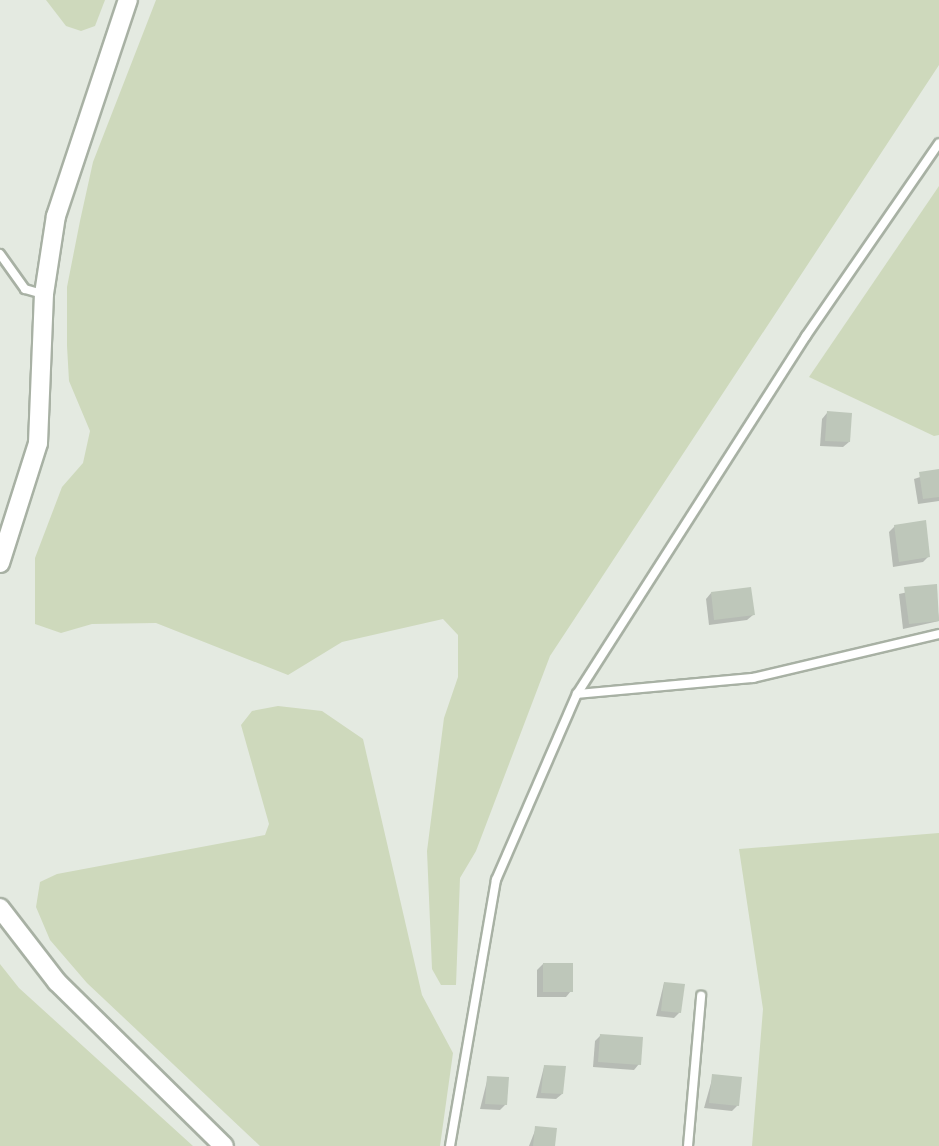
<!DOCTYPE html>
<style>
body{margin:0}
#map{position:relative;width:939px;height:1146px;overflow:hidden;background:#e4eae1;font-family:Roboto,sans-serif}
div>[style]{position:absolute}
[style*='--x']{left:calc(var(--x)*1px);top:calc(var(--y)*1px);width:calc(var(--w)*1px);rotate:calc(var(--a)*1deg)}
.green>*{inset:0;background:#ced9bc}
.shadow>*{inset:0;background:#0003}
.building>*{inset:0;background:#bec7ba}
.roads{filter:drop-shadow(2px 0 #a8b1a4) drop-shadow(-2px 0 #a8b1a4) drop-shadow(0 2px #a8b1a4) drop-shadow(0 -2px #a8b1a4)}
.service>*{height:8px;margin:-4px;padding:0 4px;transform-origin:4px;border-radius:4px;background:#fff}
.secondary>*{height:18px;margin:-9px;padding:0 9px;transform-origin:9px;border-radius:9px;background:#fff}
span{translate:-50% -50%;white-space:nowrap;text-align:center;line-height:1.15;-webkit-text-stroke:4.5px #f3f7f1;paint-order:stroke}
</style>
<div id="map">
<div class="green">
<i style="clip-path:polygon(46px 0,105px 0,95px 26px,81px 31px,66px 26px)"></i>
<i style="clip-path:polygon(156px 0,939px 0,939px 65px,550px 656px,476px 851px,460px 878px,456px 985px,441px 985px,432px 969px,427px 851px,444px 718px,458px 677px,458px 635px,443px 619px,342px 642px,288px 675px,156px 623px,92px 624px,61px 633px,35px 624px,35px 558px,62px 487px,83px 463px,90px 431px,69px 381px,67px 346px,67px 287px,80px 221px,93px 162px)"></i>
<i style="clip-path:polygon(939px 186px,939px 435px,934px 436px,809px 377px)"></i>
<i style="clip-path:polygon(278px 706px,322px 711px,363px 739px,422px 995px,453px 1053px,440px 1146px,260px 1146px,87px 983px,50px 940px,36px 907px,40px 882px,57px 874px,265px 835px,269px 824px,241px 725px,252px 711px)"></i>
<i style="clip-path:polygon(939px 833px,939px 1146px,752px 1146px,763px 1009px,739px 849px)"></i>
<i style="clip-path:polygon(0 964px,19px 988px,193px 1146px,0 1146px)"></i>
</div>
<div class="shadow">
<i style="clip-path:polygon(827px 413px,849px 442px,843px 447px,820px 446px,822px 419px)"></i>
<i style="clip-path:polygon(939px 471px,939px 501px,918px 504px,914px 479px)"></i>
<i style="clip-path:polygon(895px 526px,929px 556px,923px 562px,893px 567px,889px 532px)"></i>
<i style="clip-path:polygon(935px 586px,939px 621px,903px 629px,899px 594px)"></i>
<i style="clip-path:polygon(711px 593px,753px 615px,747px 620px,709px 625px,706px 599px)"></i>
<i style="clip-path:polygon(543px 964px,571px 991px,566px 997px,537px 997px,537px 970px)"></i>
<i style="clip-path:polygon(664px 983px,680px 1012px,674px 1018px,656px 1016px)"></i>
<i style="clip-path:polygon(600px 1036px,639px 1064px,634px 1070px,593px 1067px,595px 1041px)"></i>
<i style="clip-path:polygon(544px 1067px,562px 1094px,556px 1099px,536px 1098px)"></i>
<i style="clip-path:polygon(713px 1076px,738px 1105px,732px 1111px,704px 1108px)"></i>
<i style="clip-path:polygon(488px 1077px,506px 1104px,500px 1110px,480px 1109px)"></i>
<i style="clip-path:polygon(536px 1128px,554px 1146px,529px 1146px)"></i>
</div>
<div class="building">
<i style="clip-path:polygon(827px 411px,852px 413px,850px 442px,825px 441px)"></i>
<i style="clip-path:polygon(939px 469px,939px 497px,923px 499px,919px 472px)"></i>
<i style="clip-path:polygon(926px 520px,930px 557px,899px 562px,894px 525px)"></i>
<i style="clip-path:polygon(937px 584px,939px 621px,909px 624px,904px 587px)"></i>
<i style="clip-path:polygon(751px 587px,755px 615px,714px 620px,711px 592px)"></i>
<i style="clip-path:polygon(543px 963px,573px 963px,573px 992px,543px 992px)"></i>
<i style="clip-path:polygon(664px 982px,685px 984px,681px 1013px,661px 1011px)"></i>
<i style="clip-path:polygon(600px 1034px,643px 1037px,641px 1065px,598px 1062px)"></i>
<i style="clip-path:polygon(544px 1065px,566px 1066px,563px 1094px,541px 1093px)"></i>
<i style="clip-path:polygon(712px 1074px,742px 1077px,739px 1106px,709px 1103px)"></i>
<i style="clip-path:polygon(487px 1076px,509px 1077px,507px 1105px,485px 1104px)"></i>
<i style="clip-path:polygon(535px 1126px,557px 1128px,555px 1146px,533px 1146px)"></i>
</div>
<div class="roads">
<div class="service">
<i style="--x:0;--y:254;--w:43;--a:54.5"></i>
<i style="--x:25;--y:289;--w:19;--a:16"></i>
<i style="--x:577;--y:694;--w:177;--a:-5.2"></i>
<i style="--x:753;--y:678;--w:191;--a:-13.3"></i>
<i style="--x:450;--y:1146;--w:270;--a:-80.2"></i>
<i style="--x:496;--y:880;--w:203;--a:-66.5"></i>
<i style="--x:577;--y:694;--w:425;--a:-57.4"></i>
<i style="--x:806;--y:336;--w:234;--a:-55.4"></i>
<i style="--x:688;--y:1146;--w:151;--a:-85"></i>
</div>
<div class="secondary">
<i style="--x:0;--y:563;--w:126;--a:-72.4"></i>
<i style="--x:38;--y:443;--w:149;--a:-87.7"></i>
<i style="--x:44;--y:294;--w:79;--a:-81.3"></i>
<i style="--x:56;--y:216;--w:228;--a:-71.6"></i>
<i style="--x:0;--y:908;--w:93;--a:52.4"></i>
<i style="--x:57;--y:982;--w:234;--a:44.5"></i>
</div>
</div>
</div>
